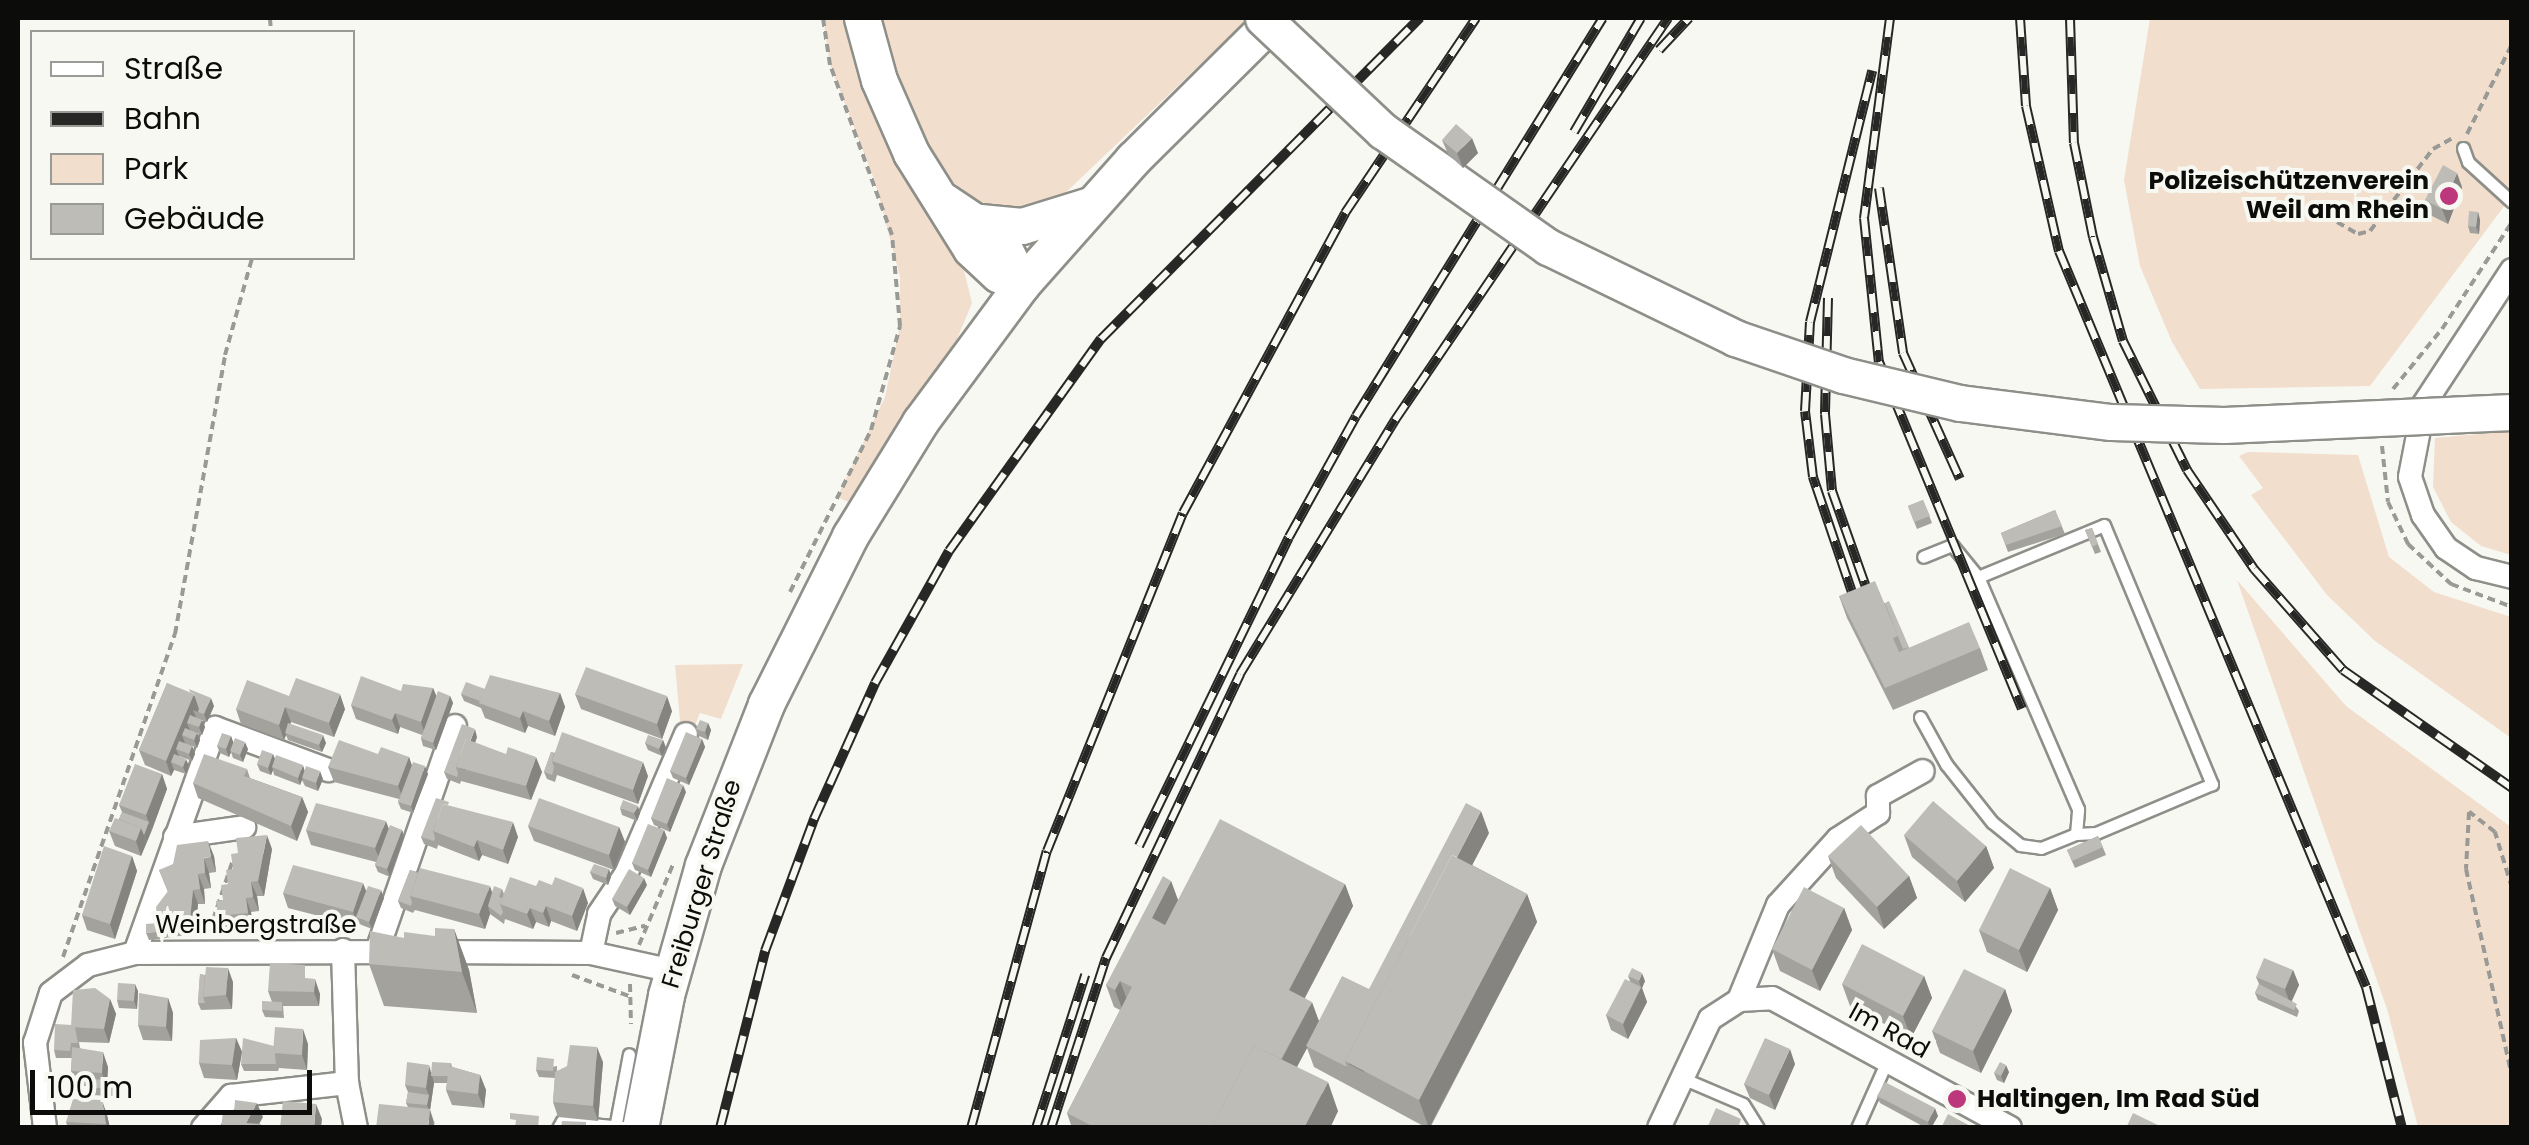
<!DOCTYPE html>
<meta charset="utf-8">
<style>
body{margin:0}
#map{position:relative;width:2529px;height:1145px;overflow:hidden;background:#f8f8f3;font-family:Poppins,sans-serif}
div>[style]{position:absolute}
[style*='--x']{left:calc(var(--x)*1px);top:calc(var(--y)*1px);width:calc(var(--w)*1px);rotate:calc(var(--a)*1deg)}
.green>*{inset:0;background:#f2decd}
.path>*{height:4px;margin-top:-2px;transform-origin:0;background:repeating-linear-gradient(90deg,#999995 0 8px,transparent 0 13px)}
.roads{filter:drop-shadow(2px 0 #8f8f8a) drop-shadow(-2px 0 #8f8f8a) drop-shadow(0 2px #8f8f8a) drop-shadow(0 -2px #8f8f8a)}
.service>*{height:11px;margin:-5.5px;padding:0 5.5px;transform-origin:5.5px;border-radius:5.5px;background:#fff}
.minor>*{height:22px;margin:-11px;padding:0 11px;transform-origin:11px;border-radius:11px;background:#fff}
.primary>*{height:35px;margin:-17.5px;padding:0 17.5px;transform-origin:17.5px;border-radius:17.5px;background:#fff}
.rail>*{height:10px;margin-top:-5px;transform-origin:0;background:repeating-linear-gradient(90deg,#f8f8f3 0 19px,#272725 0 38px);box-sizing:border-box;border-block:2px solid #272725}
.bridges{filter:drop-shadow(2px 0 #8f8f8a) drop-shadow(-2px 0 #8f8f8a) drop-shadow(0 2px #8f8f8a) drop-shadow(0 -2px #8f8f8a)}
.primary-bridge>*{height:35px;margin:-17.5px;padding:0 17.5px;transform-origin:17.5px;border-radius:17.5px;background:#fff}
.wall>*{inset:0;background:#a3a29d}
.shaded-wall>*{inset:0;background:#858480}
.building>*{inset:0;background:#bebcb7}
.dots>*{width:28px;height:28px;translate:-50% -50%;box-sizing:border-box;border:5px solid #f8f8f3;border-radius:50%}
span{translate:-50% -50%;white-space:nowrap;text-align:center;line-height:1.15;-webkit-text-stroke:8px #f8f8f3;paint-order:stroke}
.poi-label{font-size:25px;color:#0c0c0a;font-weight:700}
.right{translate:-100% -50%;text-align:right}
.left{translate:0 -50%;text-align:left}
.street-label{font-size:25px;color:#0c0c0a}
.frame{position:absolute;inset:0;border:20px solid #0c0c0a;pointer-events:none}
.legend{position:absolute;left:30px;top:30px;width:325px;height:230px;box-sizing:border-box;background:#f8f8f3;border:2px solid #9a9a96;margin:0;padding:12px 18px;list-style:none;font-size:30px;color:#0c0c0a}
.legend li{display:flex;align-items:center;gap:20px;height:50px}
.legend b{width:50px;border:2px solid #9a9a96}
.scale{position:absolute;left:30px;top:1070px;width:282px;height:45px;box-sizing:border-box;border:5px solid #0c0c0a;border-top:0;padding-left:12px;font-size:30px;line-height:35px;white-space:nowrap;color:#0c0c0a;-webkit-text-stroke:8px #f8f8f3;paint-order:stroke}
</style>
<div id="map">
<div class="green">
<i style="clip-path:polygon(823px 18px,850px 18px,963px 267px,972px 303px,957px 339px,851px 503px,837px 497px,885px 397px,900px 326px,900px 277px,875px 182px,830px 65px)"></i>
<i style="clip-path:polygon(874px 18px,1249px 18px,1059px 199px,1039px 211px,992px 211px,954px 183px,911px 125px)"></i>
<i style="clip-path:polygon(2150px 18px,2511px 18px,2511px 197px,2370px 386px,2200px 389px,2172px 342px,2140px 266px,2124px 180px)"></i>
<i style="clip-path:polygon(2511px 431px,2512px 555px,2511px 555px,2481px 546px,2451px 522px,2433px 487px,2435px 438px)"></i>
<i style="clip-path:polygon(2248px 452px,2358px 455px,2389px 557px,2434px 592px,2511px 617px,2511px 738px,2375px 641px,2327px 595px,2251px 495px,2263px 488px,2239px 456px)"></i>
<i style="clip-path:polygon(2237px 580px,2346px 706px,2511px 827px,2511px 1127px,2418px 1127px,2387px 1009px)"></i>
<i style="clip-path:polygon(743px 664px,721px 719px,700px 713px,691px 735px,681px 732px,675px 665px)"></i>
</div>
<div class="path">
<i style="--x:270;--y:18;--w:14;--a:86"></i>
<i style="--x:2467;--y:134;--w:101;--a:-63.4"></i>
<i style="--x:2337;--y:222;--w:24;--a:30"></i>
<i style="--x:2358;--y:234;--w:12;--a:-14"></i>
<i style="--x:2370;--y:231;--w:103;--a:-52.5"></i>
<i style="--x:2433;--y:149;--w:21;--a:-29"></i>
<i style="--x:2393;--y:389;--w:77;--a:-50.8"></i>
<i style="--x:2442;--y:329;--w:128;--a:-56.8"></i>
<i style="--x:2382;--y:446;--w:56;--a:83.9"></i>
<i style="--x:2388;--y:502;--w:47;--a:64.5"></i>
<i style="--x:2408;--y:544;--w:59;--a:42.9"></i>
<i style="--x:2451;--y:584;--w:65;--a:20.7"></i>
<i style="--x:790;--y:592;--w:181;--a:-63.4"></i>
<i style="--x:871;--y:430;--w:108;--a:-74.4"></i>
<i style="--x:900;--y:326;--w:91;--a:-95"></i>
<i style="--x:892;--y:235;--w:181;--a:-110"></i>
<i style="--x:830;--y:65;--w:48;--a:-98.5"></i>
<i style="--x:2512;--y:888;--w:59;--a:-106.9"></i>
<i style="--x:2495;--y:832;--w:33;--a:-142"></i>
<i style="--x:2469;--y:812;--w:57;--a:93"></i>
<i style="--x:2466;--y:869;--w:212;--a:77.5"></i>
<i style="--x:209;--y:932;--w:76;--a:-71.6"></i>
<i style="--x:616;--y:933;--w:30;--a:-14"></i>
<i style="--x:639;--y:945;--w:90;--a:-67.1"></i>
<i style="--x:63;--y:957;--w:342;--a:-70.9"></i>
<i style="--x:175;--y:634;--w:283;--a:-79.8"></i>
<i style="--x:225;--y:355;--w:101;--a:-74.4"></i>
<i style="--x:572;--y:975;--w:61;--a:20.2"></i>
<i style="--x:630;--y:984;--w:40;--a:88.6"></i>
</div>
<div class="roads">
<div class="service">
<i style="--x:2463;--y:148;--w:15;--a:70"></i>
<i style="--x:2468;--y:162;--w:59;--a:42.3"></i>
<i style="--x:1978;--y:577;--w:136;--a:-22.4"></i>
<i style="--x:2104;--y:525;--w:281;--a:67.4"></i>
<i style="--x:2212;--y:784;--w:126;--a:157.1"></i>
<i style="--x:2096;--y:833;--w:20;--a:177"></i>
<i style="--x:1920;--y:717;--w:54;--a:61"></i>
<i style="--x:1946;--y:764;--w:74;--a:51.6"></i>
<i style="--x:1992;--y:822;--w:36;--a:39"></i>
<i style="--x:2020;--y:845;--w:21;--a:8"></i>
<i style="--x:2041;--y:848;--w:38;--a:-22"></i>
<i style="--x:2076;--y:834;--w:25;--a:-85"></i>
<i style="--x:2078;--y:809;--w:253;--a:-113.3"></i>
<i style="--x:1978;--y:577;--w:41;--a:-129.1"></i>
<i style="--x:1952;--y:545;--w:31;--a:158"></i>
<i style="--x:1682;--y:1078;--w:66;--a:23.1"></i>
<i style="--x:1743;--y:1104;--w:28;--a:58"></i>
<i style="--x:558;--y:1128;--w:8;--a:-60"></i>
<i style="--x:562;--y:1121;--w:70;--a:5.7"></i>
<i style="--x:615;--y:1128;--w:75;--a:-79.3"></i>
<i style="--x:1857;--y:1128;--w:73;--a:-65.9"></i>
</div>
<div class="minor">
<i style="--x:2512;--y:270;--w:160;--a:123.3"></i>
<i style="--x:2424;--y:404;--w:74;--a:100.9"></i>
<i style="--x:2410;--y:477;--w:40;--a:71.1"></i>
<i style="--x:2423;--y:515;--w:40;--a:55.1"></i>
<i style="--x:2446;--y:548;--w:36;--a:34"></i>
<i style="--x:2476;--y:568;--w:37;--a:14"></i>
<i style="--x:175;--y:837;--w:70;--a:-8.2"></i>
<i style="--x:343;--y:950;--w:133;--a:88.3"></i>
<i style="--x:347;--y:1083;--w:46;--a:78.7"></i>
<i style="--x:377;--y:951;--w:238;--a:-70.9"></i>
<i style="--x:433;--y:952;--w:158;--a:0.4"></i>
<i style="--x:591;--y:953;--w:84;--a:12.4"></i>
<i style="--x:135;--y:953;--w:239;--a:-70.4"></i>
<i style="--x:215;--y:728;--w:121;--a:20.4"></i>
<i style="--x:591;--y:953;--w:40;--a:-78"></i>
<i style="--x:599;--y:914;--w:48;--a:-56"></i>
<i style="--x:626;--y:874;--w:152;--a:-66.8"></i>
<i style="--x:1739;--y:1000;--w:33;--a:-3"></i>
<i style="--x:1772;--y:998;--w:271;--a:28.6"></i>
<i style="--x:45;--y:1128;--w:86;--a:-96.7"></i>
<i style="--x:35;--y:1043;--w:52;--a:-72.3"></i>
<i style="--x:51;--y:993;--w:46;--a:-37.1"></i>
<i style="--x:88;--y:965;--w:49;--a:-14.3"></i>
<i style="--x:135;--y:953;--w:261;--a:-0.2"></i>
<i style="--x:203;--y:1128;--w:43;--a:-48.8"></i>
<i style="--x:231;--y:1096;--w:117;--a:-6.4"></i>
<i style="--x:1659;--y:1128;--w:120;--a:-64.9"></i>
<i style="--x:1710;--y:1019;--w:35;--a:-33"></i>
<i style="--x:1739;--y:1000;--w:103;--a:-67.7"></i>
<i style="--x:1778;--y:905;--w:89;--a:-47.7"></i>
<i style="--x:1838;--y:839;--w:48;--a:-33"></i>
<i style="--x:1878;--y:813;--w:17;--a:-90"></i>
<i style="--x:1878;--y:796;--w:51;--a:-29.1"></i>
</div>
<div class="primary">
<i style="--x:862;--y:18;--w:64;--a:74.7"></i>
<i style="--x:879;--y:80;--w:80;--a:66.3"></i>
<i style="--x:911;--y:153;--w:113;--a:58"></i>
<i style="--x:971;--y:249;--w:37;--a:43"></i>
<i style="--x:998;--y:274;--w:26;--a:23"></i>
<i style="--x:944;--y:201;--w:66;--a:33.9"></i>
<i style="--x:999;--y:238;--w:51;--a:63.4"></i>
<i style="--x:980;--y:222;--w:42;--a:5.4"></i>
<i style="--x:1022;--y:226;--w:71;--a:-17.2"></i>
<i style="--x:640;--y:1128;--w:136;--a:-78.9"></i>
<i style="--x:666;--y:995;--w:135;--a:-74.1"></i>
<i style="--x:703;--y:865;--w:173;--a:-68.6"></i>
<i style="--x:766;--y:704;--w:188;--a:-63.4"></i>
<i style="--x:850;--y:536;--w:134;--a:-58.4"></i>
<i style="--x:920;--y:422;--w:172;--a:-53.5"></i>
<i style="--x:1022;--y:284;--w:167;--a:-48.4"></i>
<i style="--x:1133;--y:159;--w:200;--a:-44.8"></i>
</div>
</div>
<div class="rail">
<i style="--x:1890;--y:18;--w:202;--a:97.4"></i>
<i style="--x:1864;--y:218;--w:145;--a:84.1"></i>
<i style="--x:1879;--y:362;--w:375;--a:67.6"></i>
<i style="--x:2020;--y:18;--w:88;--a:86.1"></i>
<i style="--x:2026;--y:106;--w:149;--a:77.2"></i>
<i style="--x:2059;--y:251;--w:797;--a:67.36"></i>
<i style="--x:2366;--y:987;--w:146;--a:75.7"></i>
<i style="--x:2070;--y:18;--w:125;--a:88.2"></i>
<i style="--x:2074;--y:143;--w:96;--a:78.6"></i>
<i style="--x:2093;--y:237;--w:108;--a:73.9"></i>
<i style="--x:2123;--y:341;--w:144;--a:63.6"></i>
<i style="--x:2187;--y:470;--w:120;--a:55.9"></i>
<i style="--x:2254;--y:569;--w:135;--a:48.6"></i>
<i style="--x:2343;--y:670;--w:206;--a:34.9"></i>
<i style="--x:1659;--y:50;--w:44;--a:-46.8"></i>
<i style="--x:1574;--y:132;--w:132;--a:-59.6"></i>
<i style="--x:1879;--y:188;--w:167;--a:81.7"></i>
<i style="--x:1903;--y:353;--w:138;--a:65.7"></i>
<i style="--x:1828;--y:298;--w:116;--a:91.5"></i>
<i style="--x:1825;--y:414;--w:77;--a:84.8"></i>
<i style="--x:1832;--y:491;--w:123;--a:70.5"></i>
<i style="--x:1859;--y:613;--w:144;--a:-108.7"></i>
<i style="--x:1813;--y:477;--w:66;--a:-96.9"></i>
<i style="--x:1805;--y:411;--w:89;--a:-86.8"></i>
<i style="--x:1810;--y:322;--w:259;--a:-76.1"></i>
<i style="--x:1139;--y:846;--w:343;--a:-64.1"></i>
<i style="--x:1289;--y:537;--w:138;--a:-61"></i>
<i style="--x:1356;--y:416;--w:468;--a:-58.2"></i>
<i style="--x:720;--y:1128;--w:183;--a:-75.7"></i>
<i style="--x:765;--y:951;--w:141;--a:-69.6"></i>
<i style="--x:814;--y:819;--w:149;--a:-65.8"></i>
<i style="--x:875;--y:683;--w:151;--a:-60.7"></i>
<i style="--x:949;--y:551;--w:261;--a:-54.4"></i>
<i style="--x:1101;--y:339;--w:453;--a:-45.2"></i>
<i style="--x:971;--y:1128;--w:287;--a:-74.7"></i>
<i style="--x:1047;--y:851;--w:364;--a:-68.1"></i>
<i style="--x:1183;--y:513;--w:341;--a:-61.6"></i>
<i style="--x:1345;--y:213;--w:235;--a:-56.1"></i>
<i style="--x:1036;--y:1128;--w:161;--a:-72.2"></i>
<i style="--x:1051;--y:1128;--w:179;--a:-72.1"></i>
<i style="--x:1106;--y:958;--w:314;--a:-64.7"></i>
<i style="--x:1240;--y:674;--w:298;--a:-58.6"></i>
<i style="--x:1395;--y:420;--w:486;--a:-55.8"></i>
</div>
<div class="bridges">
<div class="primary-bridge">
<i style="--x:1263;--y:18;--w:165;--a:43.3"></i>
<i style="--x:1383;--y:131;--w:202;--a:35.1"></i>
<i style="--x:1548;--y:247;--w:208;--a:25.9"></i>
<i style="--x:1735;--y:338;--w:114;--a:18.9"></i>
<i style="--x:1843;--y:375;--w:120;--a:13.5"></i>
<i style="--x:1960;--y:403;--w:152;--a:7.2"></i>
<i style="--x:2111;--y:422;--w:113;--a:1.5"></i>
<i style="--x:2224;--y:425;--w:288;--a:-2.6"></i>
</div>
</div>
<div class="wall">
<i style="clip-path:polygon(1442px 140px,1478px 153px,1463px 168px,1448px 154px)"></i>
<i style="clip-path:polygon(2462px 187px,2448px 224px,2430px 215px,2425px 200px)"></i>
<i style="clip-path:polygon(2478px 212px,2480px 220px,2479px 234px,2470px 233px,2468px 226px)"></i>
<i style="clip-path:polygon(1923px 500px,1932px 523px,1917px 529px,1908px 506px)"></i>
<i style="clip-path:polygon(2055px 510px,2065px 534px,2008px 552px,2001px 533px)"></i>
<i style="clip-path:polygon(2092px 528px,2101px 552px,2095px 554px,2085px 530px)"></i>
<i style="clip-path:polygon(1839px 596px,1885px 603px,1909px 648px,1980px 648px,1988px 670px,1893px 710px,1847px 618px)"></i>
<i style="clip-path:polygon(167px 683px,214px 706px,207px 722px,202px 720px,205px 727px,202px 735px,192px 731px,197px 733px,200px 740px,197px 748px,185px 743px,192px 746px,195px 754px,192px 761px,179px 756px,189px 766px,186px 774px,174px 770px,171px 776px,145px 765px,139px 750px)"></i>
<i style="clip-path:polygon(433px 688px,436px 696px,450px 696px,453px 703px,436px 750px,423px 746px,421px 738px,422px 735px,400px 727px,398px 734px,356px 719px,351px 705px,401px 691px)"></i>
<i style="clip-path:polygon(485px 689px,560px 693px,565px 707px,555px 736px,528px 726px,525px 733px,485px 718px,481px 708px,464px 701px,461px 694px)"></i>
<i style="clip-path:polygon(575px 694px,672px 711px,662px 739px,581px 709px)"></i>
<i style="clip-path:polygon(289px 696px,345px 709px,334px 737px,291px 722px,290px 724px,326px 743px,322px 752px,288px 740px,286px 735px,284px 740px,241px 724px,236px 709px)"></i>
<i style="clip-path:polygon(708px 723px,711px 730px,708px 740px,699px 736px,696px 729px)"></i>
<i style="clip-path:polygon(231px 736px,233px 743px,248px 749px,243px 762px,233px 758px,231px 752px,229px 757px,220px 753px,217px 746px)"></i>
<i style="clip-path:polygon(477px 737px,475px 743px,542px 772px,531px 800px,461px 781px,460px 784px,447px 779px,444px 772px)"></i>
<i style="clip-path:polygon(702px 739px,705px 747px,689px 785px,673px 778px,670px 771px)"></i>
<i style="clip-path:polygon(663px 740px,666px 748px,662px 756px,648px 750px,645px 743px)"></i>
<i style="clip-path:polygon(551px 752px,648px 776px,638px 804px,557px 775px,555px 782px,547px 779px,544px 772px)"></i>
<i style="clip-path:polygon(273px 754px,275px 759px,323px 779px,318px 791px,305px 786px,302px 780px,300px 785px,274px 775px,273px 770px,271px 775px,260px 771px,257px 764px)"></i>
<i style="clip-path:polygon(378px 754px,409px 757px,412px 766px,428px 774px,413px 813px,401px 809px,398px 802px,399px 799px,334px 782px,328px 767px)"></i>
<i style="clip-path:polygon(247px 769px,250px 778px,302px 797px,308px 812px,297px 841px,198px 798px,193px 783px)"></i>
<i style="clip-path:polygon(162px 774px,167px 789px,141px 856px,115px 846px,109px 831px,119px 819px,122px 812px,119px 805px)"></i>
<i style="clip-path:polygon(686px 792px,670px 832px,654px 825px,651px 818px)"></i>
<i style="clip-path:polygon(450px 806px,518px 837px,508px 864px,482px 855px,479px 861px,438px 845px,437px 849px,424px 844px,421px 837px)"></i>
<i style="clip-path:polygon(620px 808px,640px 813px,637px 821px,622px 815px)"></i>
<i style="clip-path:polygon(528px 826px,619px 827px,625px 842px,614px 870px,534px 841px)"></i>
<i style="clip-path:polygon(389px 828px,402px 830px,404px 837px,390px 877px,378px 872px,375px 865px,376px 862px,311px 845px,306px 830px)"></i>
<i style="clip-path:polygon(664px 830px,667px 838px,651px 877px,635px 870px,632px 863px)"></i>
<i style="clip-path:polygon(1489px 833px,1472px 865px,1527px 894px,1537px 922px,1430px 1128px,1427px 1128px,1314px 1067px,1307px 1048px,1297px 1067px,1338px 1111px,1330px 1128px,1072px 1128px,1067px 1113px,1120px 1010px,1114px 1007px,1106px 985px,1171px 881px,1178px 900px,1345px 884px,1353px 906px,1305px 998px,1319px 1021px,1369px 989px)"></i>
<i style="clip-path:polygon(1904px 835px,1986px 846px,1994px 868px,1965px 902px,1912px 857px)"></i>
<i style="clip-path:polygon(2098px 836px,2106px 855px,2075px 868px,2067px 850px)"></i>
<i style="clip-path:polygon(272px 849px,264px 896px,257px 896px,259px 911px,251px 912px,253px 927px,223px 931px,218px 916px,233px 869px)"></i>
<i style="clip-path:polygon(132px 856px,137px 871px,115px 939px,87px 930px,82px 915px)"></i>
<i style="clip-path:polygon(214px 856px,216px 872px,209px 873px,211px 888px,204px 889px,205px 904px,198px 904px,195px 934px,164px 938px,158px 923px,168px 892px,159px 870px)"></i>
<i style="clip-path:polygon(1828px 856px,1909px 876px,1917px 898px,1884px 929px,1836px 878px)"></i>
<i style="clip-path:polygon(609px 869px,611px 877px,608px 885px,593px 879px,590px 872px)"></i>
<i style="clip-path:polygon(410px 870px,492px 893px,502px 889px,504px 894px,536px 886px,588px 903px,577px 931px,551px 921px,549px 927px,536px 922px,533px 929px,505px 919px,504px 924px,490px 914px,485px 929px,415px 910px,413px 913px,401px 908px,398px 901px)"></i>
<i style="clip-path:polygon(647px 885px,630px 915px,615px 906px,612px 899px)"></i>
<i style="clip-path:polygon(2050px 888px,2058px 910px,2027px 972px,1987px 952px,1979px 930px)"></i>
<i style="clip-path:polygon(366px 891px,384px 898px,372px 929px,359px 924px,358px 926px,288px 908px,283px 893px)"></i>
<i style="clip-path:polygon(1844px 908px,1852px 930px,1820px 991px,1780px 971px,1772px 949px)"></i>
<i style="clip-path:polygon(454px 929px,469px 970px,477px 1013px,384px 1006px,369px 964px,404px 938px,435px 936px)"></i>
<i style="clip-path:polygon(160px 931px,161px 939px,149px 940px,146px 933px)"></i>
<i style="clip-path:polygon(2293px 970px,2299px 985px,2292px 1001px,2299px 1011px,2297px 1017px,2258px 1000px,2255px 993px,2259px 984px,2256px 977px)"></i>
<i style="clip-path:polygon(200px 974px,233px 982px,232px 1009px,201px 1010px,198px 1003px)"></i>
<i style="clip-path:polygon(1628px 976px,1645px 981px,1642px 988px,1647px 1002px,1628px 1039px,1611px 1030px,1606px 1015px,1630px 981px)"></i>
<i style="clip-path:polygon(1924px 976px,1932px 998px,1911px 1038px,1850px 1006px,1842px 984px)"></i>
<i style="clip-path:polygon(310px 979px,320px 994px,319px 1006px,283px 1006px,284px 1018px,265px 1017px,262px 1010px,272px 1002px,268px 991px)"></i>
<i style="clip-path:polygon(2005px 989px,2012px 1011px,1981px 1073px,1940px 1053px,1932px 1031px)"></i>
<i style="clip-path:polygon(138px 991px,137px 1009px,119px 1008px,117px 1000px)"></i>
<i style="clip-path:polygon(168px 998px,173px 1013px,172px 1041px,143px 1040px,138px 1025px)"></i>
<i style="clip-path:polygon(110px 999px,116px 1014px,109px 1043px,79px 1042px,80px 1048px,108px 1067px,107px 1080px,112px 1080px,115px 1087px,114px 1096px,89px 1095px,87px 1086px,76px 1086px,71px 1071px,72px 1058px,56px 1058px,54px 1050px,72px 1025px)"></i>
<i style="clip-path:polygon(236px 1038px,242px 1052px,237px 1080px,204px 1078px,199px 1063px)"></i>
<i style="clip-path:polygon(308px 1044px,307px 1070px,279px 1068px,278px 1071px,244px 1071px,241px 1064px,274px 1046px)"></i>
<i style="clip-path:polygon(603px 1062px,598px 1121px,558px 1117px,553px 1102px,555px 1078px,539px 1077px,536px 1070px,557px 1066px,557px 1071px)"></i>
<i style="clip-path:polygon(451px 1063px,452px 1067px,480px 1075px,486px 1090px,484px 1108px,452px 1105px,446px 1090px,447px 1083px,434px 1083px,430px 1110px,435px 1124px,408px 1107px,406px 1103px,408px 1092px,405px 1085px)"></i>
<i style="clip-path:polygon(1795px 1064px,1775px 1110px,1750px 1098px,1744px 1084px)"></i>
<i style="clip-path:polygon(2009px 1072px,2004px 1083px,1997px 1080px,1994px 1073px)"></i>
<i style="clip-path:polygon(1877px 1096px,1938px 1116px,1931px 1128px,1926px 1128px,1880px 1103px)"></i>
<i style="clip-path:polygon(107px 1115px,110px 1128px,68px 1128px,66px 1122px)"></i>
</div>
<div class="shaded-wall">
<i style="clip-path:polygon(1472px 138px,1478px 153px,1463px 168px,1457px 153px)"></i>
<i style="clip-path:polygon(2457px 173px,2462px 187px,2448px 224px,2442px 209px)"></i>
<i style="clip-path:polygon(2478px 212px,2480px 220px,2479px 234px,2476px 227px)"></i>
<i style="clip-path:polygon(433px 688px,439px 702px,426px 737px,421px 722px)"></i>
<i style="clip-path:polygon(560px 693px,565px 707px,555px 736px,549px 721px)"></i>
<i style="clip-path:polygon(194px 694px,199px 709px,198px 712px,193px 710px,196px 717px,187px 723px,190px 730px,182px 735px,185px 743px,176px 749px,179px 756px,171px 762px,174px 770px,171px 776px,166px 761px)"></i>
<i style="clip-path:polygon(340px 694px,345px 709px,334px 737px,329px 723px)"></i>
<i style="clip-path:polygon(450px 696px,453px 703px,436px 750px,433px 743px)"></i>
<i style="clip-path:polygon(667px 696px,672px 711px,662px 739px,657px 724px)"></i>
<i style="clip-path:polygon(211px 698px,214px 706px,207px 722px,204px 714px)"></i>
<i style="clip-path:polygon(285px 707px,291px 722px,284px 740px,279px 725px)"></i>
<i style="clip-path:polygon(523px 711px,528px 726px,525px 733px,520px 718px)"></i>
<i style="clip-path:polygon(395px 713px,400px 727px,398px 734px,392px 720px)"></i>
<i style="clip-path:polygon(202px 720px,205px 727px,202px 735px,199px 727px)"></i>
<i style="clip-path:polygon(708px 723px,711px 730px,708px 740px,705px 732px)"></i>
<i style="clip-path:polygon(475px 729px,477px 737px,465px 770px,460px 768px)"></i>
<i style="clip-path:polygon(197px 733px,200px 740px,197px 748px,194px 740px)"></i>
<i style="clip-path:polygon(323px 735px,326px 743px,322px 752px,319px 745px)"></i>
<i style="clip-path:polygon(231px 736px,234px 744px,229px 757px,226px 749px)"></i>
<i style="clip-path:polygon(702px 739px,705px 747px,689px 785px,686px 778px)"></i>
<i style="clip-path:polygon(663px 740px,666px 748px,662px 756px,659px 749px)"></i>
<i style="clip-path:polygon(245px 742px,248px 749px,243px 762px,240px 755px)"></i>
<i style="clip-path:polygon(192px 746px,195px 754px,192px 761px,189px 754px)"></i>
<i style="clip-path:polygon(273px 754px,276px 762px,272px 767px,273px 770px,271px 775px,268px 768px)"></i>
<i style="clip-path:polygon(409px 757px,414px 772px,404px 800px,398px 786px)"></i>
<i style="clip-path:polygon(536px 757px,542px 772px,531px 800px,526px 786px)"></i>
<i style="clip-path:polygon(186px 759px,189px 766px,186px 774px,183px 767px)"></i>
<i style="clip-path:polygon(643px 762px,648px 776px,638px 804px,633px 790px)"></i>
<i style="clip-path:polygon(303px 765px,305px 772px,300px 785px,298px 778px)"></i>
<i style="clip-path:polygon(425px 766px,428px 774px,413px 813px,411px 806px)"></i>
<i style="clip-path:polygon(320px 771px,323px 779px,318px 791px,316px 783px)"></i>
<i style="clip-path:polygon(162px 774px,167px 789px,152px 830px,146px 815px)"></i>
<i style="clip-path:polygon(683px 785px,686px 792px,670px 832px,667px 824px)"></i>
<i style="clip-path:polygon(302px 797px,308px 812px,297px 841px,291px 826px)"></i>
<i style="clip-path:polygon(638px 806px,640px 813px,637px 821px,634px 813px)"></i>
<i style="clip-path:polygon(1481px 811px,1489px 833px,1364px 1072px,1349px 1064px)"></i>
<i style="clip-path:polygon(386px 821px,391px 835px,381px 863px,375px 848px)"></i>
<i style="clip-path:polygon(149px 822px,152px 830px,147px 842px,144px 835px)"></i>
<i style="clip-path:polygon(513px 822px,518px 837px,508px 864px,503px 850px)"></i>
<i style="clip-path:polygon(619px 827px,625px 842px,614px 870px,609px 855px)"></i>
<i style="clip-path:polygon(141px 828px,147px 842px,141px 856px,136px 841px)"></i>
<i style="clip-path:polygon(402px 830px,404px 837px,390px 877px,387px 869px)"></i>
<i style="clip-path:polygon(664px 830px,667px 838px,651px 877px,648px 870px)"></i>
<i style="clip-path:polygon(267px 835px,272px 849px,264px 896px,258px 881px)"></i>
<i style="clip-path:polygon(477px 840px,482px 855px,479px 861px,474px 847px)"></i>
<i style="clip-path:polygon(208px 841px,214px 856px,216px 872px,211px 857px)"></i>
<i style="clip-path:polygon(1986px 846px,1994px 868px,1965px 902px,1957px 881px)"></i>
<i style="clip-path:polygon(132px 856px,137px 871px,115px 939px,110px 924px)"></i>
<i style="clip-path:polygon(204px 858px,209px 873px,211px 888px,205px 873px)"></i>
<i style="clip-path:polygon(609px 869px,611px 877px,608px 885px,606px 878px)"></i>
<i style="clip-path:polygon(198px 874px,204px 889px,205px 904px,200px 889px)"></i>
<i style="clip-path:polygon(1909px 876px,1917px 898px,1884px 929px,1877px 907px)"></i>
<i style="clip-path:polygon(644px 878px,647px 885px,630px 915px,627px 907px)"></i>
<i style="clip-path:polygon(1171px 881px,1179px 903px,1160px 940px,1152px 918px)"></i>
<i style="clip-path:polygon(251px 882px,257px 896px,259px 911px,253px 897px)"></i>
<i style="clip-path:polygon(363px 883px,369px 898px,356px 917px,358px 926px,353px 912px)"></i>
<i style="clip-path:polygon(1345px 884px,1353px 906px,1297px 1012px,1289px 990px)"></i>
<i style="clip-path:polygon(490px 886px,495px 901px,488px 906px,490px 914px,485px 929px,479px 914px)"></i>
<i style="clip-path:polygon(583px 888px,588px 903px,577px 931px,572px 916px)"></i>
<i style="clip-path:polygon(2050px 888px,2058px 910px,2027px 972px,2019px 950px)"></i>
<i style="clip-path:polygon(193px 890px,198px 904px,195px 934px,190px 920px)"></i>
<i style="clip-path:polygon(381px 890px,384px 898px,372px 929px,369px 922px)"></i>
<i style="clip-path:polygon(1527px 894px,1537px 922px,1429px 1128px,1419px 1100px)"></i>
<i style="clip-path:polygon(246px 898px,251px 912px,253px 927px,248px 913px)"></i>
<i style="clip-path:polygon(546px 906px,551px 921px,549px 927px,543px 913px)"></i>
<i style="clip-path:polygon(530px 908px,536px 922px,533px 929px,527px 914px)"></i>
<i style="clip-path:polygon(1844px 908px,1852px 930px,1820px 991px,1812px 970px)"></i>
<i style="clip-path:polygon(454px 929px,469px 970px,477px 1013px,462px 972px)"></i>
<i style="clip-path:polygon(228px 968px,233px 982px,232px 1009px,226px 995px)"></i>
<i style="clip-path:polygon(2293px 970px,2299px 985px,2290px 1004px,2285px 989px)"></i>
<i style="clip-path:polygon(1642px 973px,1645px 981px,1642px 988px,1647px 1002px,1628px 1039px,1623px 1024px,1641px 988px,1639px 981px)"></i>
<i style="clip-path:polygon(1924px 976px,1932px 998px,1911px 1038px,1903px 1016px)"></i>
<i style="clip-path:polygon(315px 979px,320px 994px,319px 1006px,314px 992px)"></i>
<i style="clip-path:polygon(1120px 981px,1128px 1002px,1123px 1011px,1115px 990px)"></i>
<i style="clip-path:polygon(135px 984px,138px 991px,137px 1009px,134px 1001px)"></i>
<i style="clip-path:polygon(2005px 989px,2012px 1011px,1981px 1073px,1973px 1051px)"></i>
<i style="clip-path:polygon(168px 998px,173px 1013px,172px 1041px,166px 1027px)"></i>
<i style="clip-path:polygon(110px 999px,116px 1014px,109px 1043px,104px 1029px)"></i>
<i style="clip-path:polygon(1312px 1002px,1320px 1024px,1287px 1085px,1280px 1063px)"></i>
<i style="clip-path:polygon(303px 1029px,308px 1044px,307px 1070px,302px 1055px)"></i>
<i style="clip-path:polygon(236px 1038px,242px 1052px,237px 1080px,232px 1065px)"></i>
<i style="clip-path:polygon(597px 1047px,603px 1062px,598px 1121px,593px 1106px)"></i>
<i style="clip-path:polygon(1790px 1049px,1795px 1064px,1775px 1110px,1769px 1095px)"></i>
<i style="clip-path:polygon(103px 1052px,108px 1067px,107px 1087px,102px 1073px)"></i>
<i style="clip-path:polygon(429px 1065px,434px 1083px,430px 1110px,435px 1128px,428px 1128px,430px 1112px,427px 1105px,429px 1095px,426px 1088px)"></i>
<i style="clip-path:polygon(2006px 1065px,2009px 1072px,2004px 1083px,2001px 1076px)"></i>
<i style="clip-path:polygon(480px 1075px,486px 1090px,484px 1108px,478px 1094px)"></i>
<i style="clip-path:polygon(1328px 1082px,1338px 1111px,1330px 1128px,1304px 1128px)"></i>
<i style="clip-path:polygon(102px 1100px,107px 1115px,110px 1128px,108px 1128px,106px 1124px)"></i>
<i style="clip-path:polygon(257px 1103px,263px 1117px,257px 1128px,246px 1123px)"></i>
<i style="clip-path:polygon(316px 1104px,322px 1119px,321px 1128px,314px 1128px)"></i>
<i style="clip-path:polygon(1935px 1108px,1938px 1116px,1931px 1128px,1930px 1128px,1928px 1122px)"></i>
</div>
<div class="building">
<i style="clip-path:polygon(1456px 124px,1472px 138px,1457px 153px,1442px 140px)"></i>
<i style="clip-path:polygon(2443px 165px,2457px 173px,2442px 209px,2425px 200px)"></i>
<i style="clip-path:polygon(2469px 211px,2478px 212px,2476px 227px,2468px 226px)"></i>
<i style="clip-path:polygon(1923px 500px,1930px 516px,1914px 522px,1908px 506px)"></i>
<i style="clip-path:polygon(2055px 510px,2062px 526px,2006px 545px,2001px 533px)"></i>
<i style="clip-path:polygon(2092px 528px,2098px 544px,2092px 547px,2085px 530px)"></i>
<i style="clip-path:polygon(1875px 581px,1898px 636px,1893px 638px,1899px 652px,1969px 622px,1980px 648px,1885px 688px,1839px 596px)"></i>
<i style="clip-path:polygon(1889px 601px,1909px 647px,1903px 649px,1885px 603px)"></i>
<i style="clip-path:polygon(586px 667px,667px 696px,657px 724px,575px 694px)"></i>
<i style="clip-path:polygon(490px 675px,560px 693px,549px 721px,523px 711px,520px 718px,479px 703px)"></i>
<i style="clip-path:polygon(361px 676px,401px 691px,403px 684px,433px 688px,421px 722px,395px 713px,392px 720px,351px 705px)"></i>
<i style="clip-path:polygon(296px 678px,340px 694px,329px 723px,285px 707px,279px 725px,236px 709px,247px 680px,289px 696px)"></i>
<i style="clip-path:polygon(466px 682px,485px 689px,480px 701px,461px 694px)"></i>
<i style="clip-path:polygon(167px 683px,194px 694px,166px 761px,139px 750px)"></i>
<i style="clip-path:polygon(189px 689px,211px 698px,204px 714px,198px 712px,199px 709px,194px 694px,190px 692px)"></i>
<i style="clip-path:polygon(438px 691px,450px 696px,433px 743px,421px 738px)"></i>
<i style="clip-path:polygon(190px 715px,202px 720px,199px 727px,187px 723px)"></i>
<i style="clip-path:polygon(700px 720px,708px 723px,705px 732px,696px 729px)"></i>
<i style="clip-path:polygon(288px 723px,323px 735px,319px 745px,285px 733px)"></i>
<i style="clip-path:polygon(462px 724px,475px 729px,470px 741px,466px 739px,456px 767px,458px 774px,457px 777px,444px 772px)"></i>
<i style="clip-path:polygon(185px 728px,197px 733px,194px 740px,182px 735px)"></i>
<i style="clip-path:polygon(562px 732px,643px 762px,633px 790px,552px 761px)"></i>
<i style="clip-path:polygon(686px 732px,702px 739px,686px 778px,670px 771px)"></i>
<i style="clip-path:polygon(222px 733px,231px 736px,226px 749px,217px 746px)"></i>
<i style="clip-path:polygon(648px 735px,663px 740px,659px 749px,645px 743px)"></i>
<i style="clip-path:polygon(235px 738px,245px 742px,240px 755px,230px 751px)"></i>
<i style="clip-path:polygon(466px 739px,506px 754px,508px 747px,536px 757px,526px 786px,456px 767px)"></i>
<i style="clip-path:polygon(339px 740px,378px 754px,381px 747px,409px 757px,398px 786px,328px 767px)"></i>
<i style="clip-path:polygon(179px 741px,192px 746px,189px 754px,176px 749px)"></i>
<i style="clip-path:polygon(262px 750px,273px 754px,268px 768px,257px 764px)"></i>
<i style="clip-path:polygon(551px 752px,554px 753px,552px 761px,554px 768px,552px 775px,544px 772px)"></i>
<i style="clip-path:polygon(174px 754px,186px 759px,183px 767px,171px 762px)"></i>
<i style="clip-path:polygon(204px 754px,247px 769px,244px 776px,302px 797px,291px 826px,193px 783px)"></i>
<i style="clip-path:polygon(276px 755px,303px 765px,298px 778px,272px 767px)"></i>
<i style="clip-path:polygon(413px 762px,425px 766px,411px 806px,398px 802px)"></i>
<i style="clip-path:polygon(135px 764px,162px 774px,146px 815px,119px 805px)"></i>
<i style="clip-path:polygon(306px 766px,320px 771px,316px 783px,302px 778px)"></i>
<i style="clip-path:polygon(667px 778px,683px 785px,667px 824px,651px 818px)"></i>
<i style="clip-path:polygon(436px 798px,449px 802px,448px 805px,443px 804px,433px 831px,435px 838px,434px 841px,421px 837px)"></i>
<i style="clip-path:polygon(539px 798px,619px 827px,609px 855px,528px 826px)"></i>
<i style="clip-path:polygon(623px 800px,638px 806px,634px 813px,620px 808px)"></i>
<i style="clip-path:polygon(1933px 801px,1986px 846px,1957px 881px,1904px 835px)"></i>
<i style="clip-path:polygon(316px 803px,386px 821px,375px 848px,306px 830px)"></i>
<i style="clip-path:polygon(1466px 803px,1481px 811px,1457px 857px,1452px 855px,1345px 1061px,1347px 1067px,1306px 1046px,1342px 976px,1369px 989px)"></i>
<i style="clip-path:polygon(443px 804px,513px 822px,503px 850px,477px 840px,474px 847px,433px 831px)"></i>
<i style="clip-path:polygon(122px 812px,149px 822px,144px 835px,141px 828px,119px 819px)"></i>
<i style="clip-path:polygon(115px 818px,141px 828px,136px 841px,109px 831px)"></i>
<i style="clip-path:polygon(1220px 819px,1345px 884px,1289px 990px,1312px 1002px,1281px 1059px,1254px 1046px,1211px 1128px,1096px 1128px,1067px 1113px,1132px 987px,1120px 981px,1115px 990px,1106px 985px,1163px 876px,1171px 881px,1152px 918px,1165px 925px)"></i>
<i style="clip-path:polygon(648px 824px,664px 830px,648px 870px,632px 863px)"></i>
<i style="clip-path:polygon(390px 825px,402px 830px,387px 869px,375px 865px)"></i>
<i style="clip-path:polygon(1861px 825px,1909px 876px,1877px 907px,1828px 856px)"></i>
<i style="clip-path:polygon(267px 835px,258px 881px,251px 882px,253px 897px,246px 898px,248px 913px,218px 916px,216px 901px,223px 900px,221px 885px,228px 884px,226px 870px,233px 869px,231px 854px,238px 853px,236px 838px)"></i>
<i style="clip-path:polygon(2098px 836px,2103px 847px,2072px 861px,2067px 850px)"></i>
<i style="clip-path:polygon(208px 841px,211px 857px,204px 858px,205px 873px,198px 874px,200px 889px,193px 890px,190px 920px,158px 923px,156px 907px,168px 891px,159px 870px,173px 864px,177px 845px)"></i>
<i style="clip-path:polygon(104px 846px,132px 856px,110px 924px,82px 915px)"></i>
<i style="clip-path:polygon(1452px 855px,1527px 894px,1419px 1100px,1345px 1061px)"></i>
<i style="clip-path:polygon(594px 864px,609px 869px,606px 878px,590px 872px)"></i>
<i style="clip-path:polygon(293px 865px,363px 883px,353px 912px,283px 893px)"></i>
<i style="clip-path:polygon(420px 868px,490px 886px,479px 914px,410px 896px)"></i>
<i style="clip-path:polygon(2010px 868px,2050px 888px,2019px 950px,1979px 930px)"></i>
<i style="clip-path:polygon(629px 869px,644px 878px,627px 907px,612px 899px)"></i>
<i style="clip-path:polygon(410px 870px,418px 873px,410px 896px,412px 902px,411px 906px,398px 901px)"></i>
<i style="clip-path:polygon(510px 877px,536px 886px,539px 880px,552px 885px,555px 877px,583px 888px,572px 916px,546px 906px,543px 913px,530px 908px,527px 914px,500px 904px)"></i>
<i style="clip-path:polygon(368px 886px,381px 890px,369px 922px,356px 917px)"></i>
<i style="clip-path:polygon(494px 886px,502px 889px,499px 897px,502px 898px,500px 904px,503px 912px,501px 916px,488px 906px)"></i>
<i style="clip-path:polygon(1804px 887px,1844px 908px,1812px 970px,1772px 949px)"></i>
<i style="clip-path:polygon(157px 923px,158px 932px,146px 933px,146px 924px)"></i>
<i style="clip-path:polygon(435px 928px,454px 929px,462px 972px,369px 964px,370px 931px,404px 938px,404px 932px,435px 936px)"></i>
<i style="clip-path:polygon(1862px 944px,1924px 976px,1903px 1016px,1842px 984px)"></i>
<i style="clip-path:polygon(2264px 958px,2293px 970px,2285px 989px,2256px 977px)"></i>
<i style="clip-path:polygon(270px 963px,305px 965px,305px 978px,315px 979px,314px 992px,268px 991px)"></i>
<i style="clip-path:polygon(206px 967px,228px 968px,226px 995px,203px 997px)"></i>
<i style="clip-path:polygon(1632px 968px,1642px 973px,1639px 981px,1628px 976px)"></i>
<i style="clip-path:polygon(1964px 969px,2005px 989px,1973px 1051px,1932px 1031px)"></i>
<i style="clip-path:polygon(200px 974px,205px 975px,203px 997px,205px 1003px,198px 1003px)"></i>
<i style="clip-path:polygon(1625px 979px,1641px 987px,1623px 1024px,1606px 1015px)"></i>
<i style="clip-path:polygon(118px 983px,135px 984px,134px 1001px,117px 1000px)"></i>
<i style="clip-path:polygon(2259px 984px,2297px 1004px,2294px 1010px,2255px 993px)"></i>
<i style="clip-path:polygon(95px 988px,110px 999px,104px 1029px,71px 1027px,73px 990px)"></i>
<i style="clip-path:polygon(139px 993px,168px 998px,166px 1027px,138px 1025px)"></i>
<i style="clip-path:polygon(262px 1001px,282px 1002px,282px 1011px,262px 1010px)"></i>
<i style="clip-path:polygon(55px 1024px,72px 1025px,71px 1027px,75px 1027px,78px 1043px,71px 1043px,70px 1051px,54px 1050px)"></i>
<i style="clip-path:polygon(275px 1027px,303px 1029px,302px 1055px,273px 1053px)"></i>
<i style="clip-path:polygon(236px 1038px,232px 1065px,199px 1063px,200px 1040px)"></i>
<i style="clip-path:polygon(243px 1038px,274px 1046px,276px 1064px,241px 1064px)"></i>
<i style="clip-path:polygon(1765px 1038px,1790px 1049px,1769px 1095px,1744px 1084px)"></i>
<i style="clip-path:polygon(570px 1045px,597px 1047px,593px 1106px,553px 1102px,555px 1072px,567px 1066px)"></i>
<i style="clip-path:polygon(1254px 1046px,1328px 1082px,1304px 1128px,1211px 1128px)"></i>
<i style="clip-path:polygon(72px 1047px,103px 1052px,102px 1073px,71px 1071px)"></i>
<i style="clip-path:polygon(537px 1057px,554px 1059px,553px 1071px,536px 1070px)"></i>
<i style="clip-path:polygon(407px 1062px,429px 1065px,426px 1088px,405px 1085px)"></i>
<i style="clip-path:polygon(432px 1062px,451px 1063px,448px 1076px,431px 1076px)"></i>
<i style="clip-path:polygon(2000px 1062px,2006px 1065px,2001px 1076px,1994px 1073px)"></i>
<i style="clip-path:polygon(449px 1066px,480px 1075px,478px 1094px,446px 1090px)"></i>
<i style="clip-path:polygon(87px 1079px,112px 1080px,112px 1089px,87px 1087px)"></i>
<i style="clip-path:polygon(1885px 1082px,1935px 1108px,1928px 1122px,1877px 1096px)"></i>
<i style="clip-path:polygon(408px 1092px,429px 1095px,427px 1105px,406px 1103px)"></i>
<i style="clip-path:polygon(73px 1099px,102px 1100px,106px 1124px,66px 1122px)"></i>
<i style="clip-path:polygon(235px 1100px,257px 1103px,246px 1123px,261px 1124px,260px 1128px,221px 1128px,223px 1112px,234px 1113px)"></i>
<i style="clip-path:polygon(283px 1101px,316px 1104px,314px 1128px,280px 1128px)"></i>
<i style="clip-path:polygon(379px 1104px,430px 1109px,428px 1128px,376px 1128px)"></i>
<i style="clip-path:polygon(1716px 1108px,1741px 1119px,1738px 1128px,1707px 1128px)"></i>
<i style="clip-path:polygon(510px 1113px,539px 1116px,538px 1128px,515px 1128px,516px 1120px,510px 1119px)"></i>
<i style="clip-path:polygon(2133px 1113px,2164px 1128px,2129px 1128px,2127px 1126px)"></i>
<i style="clip-path:polygon(1948px 1114px,1974px 1128px,1941px 1128px)"></i>
<i style="clip-path:polygon(562px 1121px,586px 1122px,586px 1128px,561px 1128px)"></i>
</div>
<div class="dots">
<i style="left:2449px;top:196px;background:#bc377b"></i>
<i style="left:1957px;top:1099px;background:#bc377b"></i>
</div>
<div class="poi-label">
<span class="right" style="left:2429px;top:196px">Polizeischützenverein<br>Weil am Rhein</span>
<span class="left" style="left:1977px;top:1099px">Haltingen, Im Rad Süd</span>
</div>
<div class="street-label">
<span style="left:702px;top:884px;rotate:-73deg">Freiburger Straße</span>
<span style="left:256px;top:925px">Weinbergstraße</span>
<span style="left:1889px;top:1031px;rotate:29deg">Im Rad</span>
</div>
<div class="frame"></div>
<ul class="legend">
<li><b style="height:12px;background:#fff"></b>Straße</li>
<li><b style="height:12px;background:#272725"></b>Bahn</li>
<li><b style="height:28px;background:#f2decd"></b>Park</li>
<li><b style="height:28px;background:#bebcb7"></b>Gebäude</li>
</ul>
<div class="scale">100 m</div>
</div>
